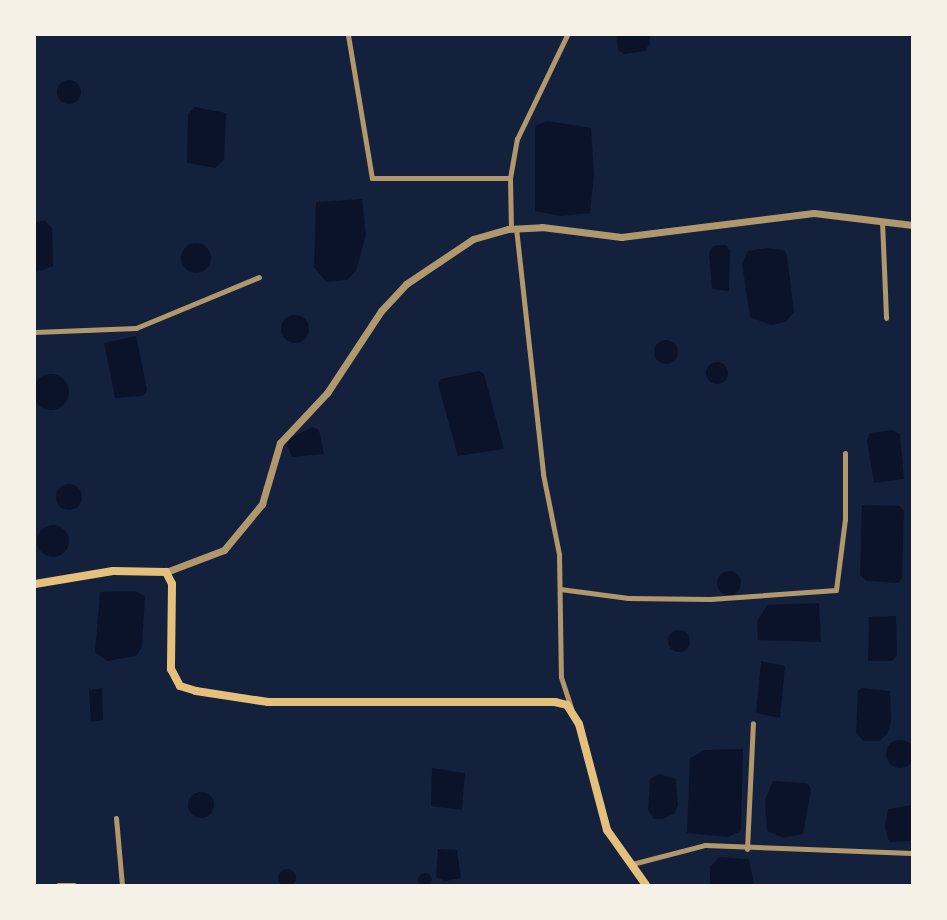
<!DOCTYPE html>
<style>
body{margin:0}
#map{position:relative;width:947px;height:920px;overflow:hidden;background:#14213d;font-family:Roboto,sans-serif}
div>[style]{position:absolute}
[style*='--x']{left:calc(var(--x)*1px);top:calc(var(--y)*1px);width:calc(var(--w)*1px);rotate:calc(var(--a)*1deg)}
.water>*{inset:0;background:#0b132b}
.round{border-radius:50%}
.minor>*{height:5px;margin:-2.5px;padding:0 2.5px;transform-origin:2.5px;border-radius:2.5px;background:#b1986c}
.tertiary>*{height:7px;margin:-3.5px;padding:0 3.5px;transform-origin:3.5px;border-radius:3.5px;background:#b1986c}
.secondary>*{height:8px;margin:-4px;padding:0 4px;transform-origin:4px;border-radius:4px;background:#e5c07b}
span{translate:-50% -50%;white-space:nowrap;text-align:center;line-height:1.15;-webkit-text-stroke:4px #f6f1e7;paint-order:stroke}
.frame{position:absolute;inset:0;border:36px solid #f6f1e7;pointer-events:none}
</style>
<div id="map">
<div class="water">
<i style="clip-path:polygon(616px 35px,650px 35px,650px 43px,645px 51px,624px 54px,618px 50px)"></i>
<i class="round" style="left:57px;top:80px;width:24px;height:24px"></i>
<i style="clip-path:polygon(195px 107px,226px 113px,224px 160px,215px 168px,187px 163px,188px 114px)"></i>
<i style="clip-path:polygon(547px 121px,591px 128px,594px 176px,590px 213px,561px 216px,535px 211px,535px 126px)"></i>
<i style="clip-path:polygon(362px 199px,366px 235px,356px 271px,347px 280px,326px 282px,314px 267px,316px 202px)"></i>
<i style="clip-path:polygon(45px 221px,52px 228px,53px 266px,35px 273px,35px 222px)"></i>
<i class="round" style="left:181px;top:243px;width:30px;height:30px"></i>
<i style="clip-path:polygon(713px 246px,726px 245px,730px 250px,729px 291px,712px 289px,709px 253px)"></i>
<i style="clip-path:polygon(766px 248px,784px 250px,787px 255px,794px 312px,786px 322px,771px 325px,750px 317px,742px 263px,748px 251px)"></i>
<i class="round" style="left:281px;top:315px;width:28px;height:28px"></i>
<i style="clip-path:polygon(136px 336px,147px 390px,143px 396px,115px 398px,104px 343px)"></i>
<i class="round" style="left:654px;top:340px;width:24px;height:24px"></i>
<i class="round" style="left:706px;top:362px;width:22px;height:22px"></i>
<i style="clip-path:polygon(479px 371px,484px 374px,504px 449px,458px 456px,438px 384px,441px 379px)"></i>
<i class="round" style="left:33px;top:374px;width:36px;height:36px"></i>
<i style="clip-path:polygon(313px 427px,319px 430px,324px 454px,292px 457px,287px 445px,290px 438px)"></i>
<i style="clip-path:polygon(893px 430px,900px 434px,904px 479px,874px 483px,867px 440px,870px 433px)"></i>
<i class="round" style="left:56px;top:484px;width:26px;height:26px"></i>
<i style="clip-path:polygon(862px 505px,900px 506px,904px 511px,902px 579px,898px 583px,866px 581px,860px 575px)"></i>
<i class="round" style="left:37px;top:525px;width:32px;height:32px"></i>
<i class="round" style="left:717px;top:571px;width:24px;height:24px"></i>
<i style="clip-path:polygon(100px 592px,135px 591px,145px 596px,142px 647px,136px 656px,107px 661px,95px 652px)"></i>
<i style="clip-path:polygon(819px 603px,821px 642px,758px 640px,757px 621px,767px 605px)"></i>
<i style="clip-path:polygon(896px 616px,897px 655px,892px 661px,868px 661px,869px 617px)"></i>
<i class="round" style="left:668px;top:630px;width:22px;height:22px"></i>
<i style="clip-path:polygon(761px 661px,785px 666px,780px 718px,756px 713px)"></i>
<i style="clip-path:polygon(102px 688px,103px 720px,91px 722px,89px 690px)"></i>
<i style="clip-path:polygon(862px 688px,890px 691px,891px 722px,887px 734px,879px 741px,863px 741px,856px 732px,858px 691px)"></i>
<i class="round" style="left:886px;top:740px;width:28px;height:28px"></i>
<i style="clip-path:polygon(743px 749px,741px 831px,728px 837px,687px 833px,690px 758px,705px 750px)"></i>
<i style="clip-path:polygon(432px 768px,465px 773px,462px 810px,431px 806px)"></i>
<i style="clip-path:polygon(659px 774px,676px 779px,678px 805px,675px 813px,663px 819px,654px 819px,648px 810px,650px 779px)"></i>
<i style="clip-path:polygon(773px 781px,807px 783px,811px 789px,803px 834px,784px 838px,767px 831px,765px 800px)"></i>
<i class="round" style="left:188px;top:792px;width:26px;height:26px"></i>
<i style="clip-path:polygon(912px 805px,912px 841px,889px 842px,885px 827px,888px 809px)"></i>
<i style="clip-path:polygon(438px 849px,457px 850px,461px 878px,445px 881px,436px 877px)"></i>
<i style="clip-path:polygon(719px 857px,749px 859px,754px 885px,710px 885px,710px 867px)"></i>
<i class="round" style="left:278px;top:869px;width:18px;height:18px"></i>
<i class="round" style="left:418px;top:873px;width:14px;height:14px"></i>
</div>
<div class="minor">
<i style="--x:348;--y:35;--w:145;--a:80.5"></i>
<i style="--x:372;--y:178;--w:138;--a:0"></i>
<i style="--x:510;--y:178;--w:51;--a:88.9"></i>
<i style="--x:510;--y:178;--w:40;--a:-80"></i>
<i style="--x:517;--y:139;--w:115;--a:-64.3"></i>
<i style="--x:882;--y:221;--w:97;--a:87.6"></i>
<i style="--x:516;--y:228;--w:247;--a:83.7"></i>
<i style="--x:543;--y:474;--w:82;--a:78.7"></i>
<i style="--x:559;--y:554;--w:123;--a:89.1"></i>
<i style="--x:561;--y:677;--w:33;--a:72"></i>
<i style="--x:35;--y:332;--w:101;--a:-2.3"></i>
<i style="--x:136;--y:328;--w:133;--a:-22.5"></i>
<i style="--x:560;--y:589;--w:69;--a:7.5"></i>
<i style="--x:628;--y:598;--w:82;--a:0.7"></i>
<i style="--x:710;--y:599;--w:126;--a:-4.1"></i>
<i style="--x:836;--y:590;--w:72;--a:-82.8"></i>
<i style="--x:845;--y:519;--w:66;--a:-90"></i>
<i style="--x:116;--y:818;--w:67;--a:84.9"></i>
<i style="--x:747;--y:849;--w:126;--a:-87.3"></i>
<i style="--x:632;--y:864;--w:75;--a:-14.6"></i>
<i style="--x:705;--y:845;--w:207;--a:2.2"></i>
<i style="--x:58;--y:885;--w:16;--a:0"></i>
</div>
<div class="tertiary">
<i style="--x:166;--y:572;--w:62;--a:-20.8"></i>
<i style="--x:224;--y:550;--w:60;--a:-50.4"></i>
<i style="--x:262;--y:504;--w:64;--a:-73.6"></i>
<i style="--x:280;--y:443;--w:69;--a:-46.8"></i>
<i style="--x:327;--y:393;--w:98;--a:-56.6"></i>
<i style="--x:381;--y:311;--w:37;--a:-47"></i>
<i style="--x:406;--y:284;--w:81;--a:-33.9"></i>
<i style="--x:473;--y:239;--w:36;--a:-16"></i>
<i style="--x:508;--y:229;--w:34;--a:-3"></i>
<i style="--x:542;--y:227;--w:80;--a:7.2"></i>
<i style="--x:621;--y:237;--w:194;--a:-7.1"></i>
<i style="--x:814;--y:213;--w:99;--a:7"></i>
</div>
<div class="secondary">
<i style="--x:35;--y:584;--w:79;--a:-9.5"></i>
<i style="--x:113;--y:571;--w:53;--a:1.1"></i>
<i style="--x:166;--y:572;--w:13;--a:63"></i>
<i style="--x:172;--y:584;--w:85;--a:90.7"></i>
<i style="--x:171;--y:669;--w:19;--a:62"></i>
<i style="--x:180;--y:686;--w:17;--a:17"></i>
<i style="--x:196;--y:691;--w:73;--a:8.7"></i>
<i style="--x:268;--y:702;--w:287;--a:0"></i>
<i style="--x:555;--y:702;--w:12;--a:14"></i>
<i style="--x:567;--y:705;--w:22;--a:58"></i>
<i style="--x:579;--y:724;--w:110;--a:75.2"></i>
<i style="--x:607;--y:830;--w:67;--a:54.7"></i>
</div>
<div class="frame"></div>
</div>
